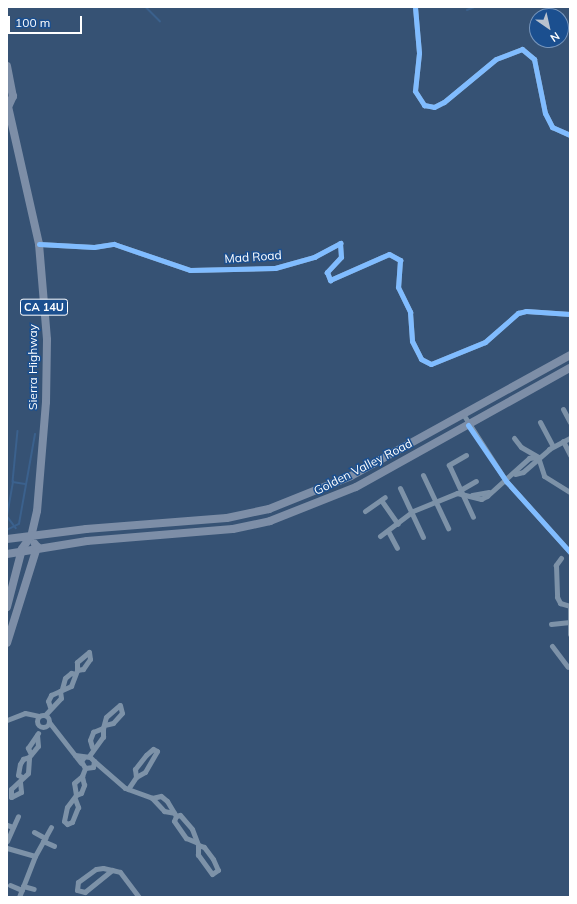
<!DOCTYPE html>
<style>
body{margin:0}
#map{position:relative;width:577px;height:904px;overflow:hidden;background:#365274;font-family:Mulish,sans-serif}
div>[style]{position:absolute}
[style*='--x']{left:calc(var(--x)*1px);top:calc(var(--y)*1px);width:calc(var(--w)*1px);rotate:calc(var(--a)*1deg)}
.stream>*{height:1.5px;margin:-0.75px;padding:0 0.75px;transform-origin:0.75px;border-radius:0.75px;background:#3b618d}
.minor>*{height:5px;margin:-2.5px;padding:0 2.5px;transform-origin:2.5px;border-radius:2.5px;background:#7d92a8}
.minor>.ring{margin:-2.5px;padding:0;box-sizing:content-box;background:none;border:5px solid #7d92a8;border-radius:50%}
.primary>*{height:8px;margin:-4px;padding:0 4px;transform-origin:4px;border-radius:4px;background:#7d8ea7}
.cycleway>*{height:5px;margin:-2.5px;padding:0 2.5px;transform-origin:2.5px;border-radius:2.5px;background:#80bcff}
span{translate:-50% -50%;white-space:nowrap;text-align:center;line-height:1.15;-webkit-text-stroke:3px #1b4f8f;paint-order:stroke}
.shield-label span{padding:1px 3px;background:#1b4f8f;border:1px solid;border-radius:3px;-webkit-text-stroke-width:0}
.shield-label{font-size:11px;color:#fff;font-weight:700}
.street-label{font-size:12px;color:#fff}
.frame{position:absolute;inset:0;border:8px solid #fff;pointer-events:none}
.north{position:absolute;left:529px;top:8px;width:40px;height:40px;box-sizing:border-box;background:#1b4f8f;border:1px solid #7695bc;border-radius:50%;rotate:146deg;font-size:11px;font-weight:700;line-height:16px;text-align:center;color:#fff}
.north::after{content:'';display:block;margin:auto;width:14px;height:18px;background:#b9c2ce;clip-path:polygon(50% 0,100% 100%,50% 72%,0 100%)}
.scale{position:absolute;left:8px;top:16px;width:74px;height:18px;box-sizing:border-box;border:2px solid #fff;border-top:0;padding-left:5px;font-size:12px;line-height:14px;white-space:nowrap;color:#fff;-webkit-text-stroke:3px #1b4f8f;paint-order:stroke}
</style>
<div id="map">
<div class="stream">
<i style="--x:146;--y:7;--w:20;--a:45"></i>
<i style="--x:467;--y:10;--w:9;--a:-21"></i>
<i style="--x:18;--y:431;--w:51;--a:95.6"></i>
<i style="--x:13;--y:482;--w:12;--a:9"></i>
<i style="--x:7;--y:516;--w:35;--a:-80"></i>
<i style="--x:7;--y:516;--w:15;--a:53"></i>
<i style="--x:7;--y:530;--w:13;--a:-27"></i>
<i style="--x:19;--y:524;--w:91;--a:-79.9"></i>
</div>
<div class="minor">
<i style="--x:415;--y:7;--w:46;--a:85"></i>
<i style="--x:419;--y:53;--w:38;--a:96"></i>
<i style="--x:415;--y:91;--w:17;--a:57"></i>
<i style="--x:424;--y:105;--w:10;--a:11"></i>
<i style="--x:434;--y:107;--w:11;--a:-27"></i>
<i style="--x:444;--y:102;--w:67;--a:-39.6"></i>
<i style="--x:496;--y:59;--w:28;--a:-21"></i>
<i style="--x:522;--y:49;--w:16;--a:40"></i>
<i style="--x:534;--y:59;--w:55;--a:78.5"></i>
<i style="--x:545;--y:113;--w:16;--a:63"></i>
<i style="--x:552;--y:127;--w:20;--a:24"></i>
<i style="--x:39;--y:244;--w:55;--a:3.1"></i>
<i style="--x:94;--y:247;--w:20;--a:-9"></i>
<i style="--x:114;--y:244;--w:80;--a:18.9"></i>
<i style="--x:190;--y:270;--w:85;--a:-1.3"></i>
<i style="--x:275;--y:268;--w:41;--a:-15.8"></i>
<i style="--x:314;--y:257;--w:30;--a:-28"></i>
<i style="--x:340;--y:243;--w:14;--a:86"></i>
<i style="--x:341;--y:257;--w:21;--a:133"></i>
<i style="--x:327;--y:272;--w:9;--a:69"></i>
<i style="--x:330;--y:280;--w:64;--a:-23.8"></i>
<i style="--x:389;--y:254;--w:13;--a:29"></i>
<i style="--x:400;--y:260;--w:27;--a:94"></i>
<i style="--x:398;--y:287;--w:28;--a:64"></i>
<i style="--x:410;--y:312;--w:29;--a:86"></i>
<i style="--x:412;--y:341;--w:20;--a:63"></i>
<i style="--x:421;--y:359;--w:11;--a:27"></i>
<i style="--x:431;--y:364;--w:58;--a:-22.2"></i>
<i style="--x:485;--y:342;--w:44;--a:-41.3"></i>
<i style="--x:518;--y:313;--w:8;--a:-14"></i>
<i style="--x:526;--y:311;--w:44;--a:3.9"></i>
<i style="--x:563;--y:409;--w:15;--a:62"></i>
<i style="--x:463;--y:414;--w:80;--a:57.3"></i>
<i style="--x:506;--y:481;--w:96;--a:48"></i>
<i style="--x:540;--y:422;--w:27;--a:62"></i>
<i style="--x:514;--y:438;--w:11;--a:52"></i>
<i style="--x:521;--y:447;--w:20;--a:30"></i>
<i style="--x:538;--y:457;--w:20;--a:72"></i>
<i style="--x:544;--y:476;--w:31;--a:32"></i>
<i style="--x:563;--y:441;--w:16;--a:63"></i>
<i style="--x:466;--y:455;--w:20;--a:150"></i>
<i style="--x:449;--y:465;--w:57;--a:65.2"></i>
<i style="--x:515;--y:474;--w:8;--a:-14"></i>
<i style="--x:523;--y:472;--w:35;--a:-41"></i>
<i style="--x:549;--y:449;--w:24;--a:-28"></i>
<i style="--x:423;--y:475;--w:59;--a:64.7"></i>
<i style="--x:400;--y:488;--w:54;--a:64.9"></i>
<i style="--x:462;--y:489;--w:16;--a:-30"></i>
<i style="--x:472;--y:495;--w:17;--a:-10"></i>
<i style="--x:381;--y:500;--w:29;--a:55"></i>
<i style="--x:365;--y:511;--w:24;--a:-35"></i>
<i style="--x:388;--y:531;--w:19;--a:62"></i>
<i style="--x:380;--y:536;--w:41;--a:-37.1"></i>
<i style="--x:413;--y:511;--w:48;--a:-22.2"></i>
<i style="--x:457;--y:493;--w:25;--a:14"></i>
<i style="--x:481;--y:499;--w:7;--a:-27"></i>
<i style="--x:487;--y:496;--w:57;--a:-42.1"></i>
<i style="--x:529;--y:458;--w:9;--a:-6"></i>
<i style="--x:561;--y:558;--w:9;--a:126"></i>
<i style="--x:556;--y:565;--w:32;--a:88"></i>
<i style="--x:557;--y:597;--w:7;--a:63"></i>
<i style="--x:560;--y:603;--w:10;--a:17"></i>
<i style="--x:570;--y:608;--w:26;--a:90"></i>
<i style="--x:551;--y:624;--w:19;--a:-6"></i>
<i style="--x:552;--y:646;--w:26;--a:53"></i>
<i style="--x:62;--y:689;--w:11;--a:-75"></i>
<i style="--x:65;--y:678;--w:8;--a:-40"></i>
<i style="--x:71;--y:673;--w:4;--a:14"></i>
<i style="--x:50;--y:707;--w:6;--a:-108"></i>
<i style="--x:48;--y:701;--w:7;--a:-63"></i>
<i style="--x:51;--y:695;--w:22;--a:-24"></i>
<i style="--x:71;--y:686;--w:17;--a:-69"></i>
<i style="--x:77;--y:670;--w:6;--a:-9"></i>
<i style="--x:83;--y:669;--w:12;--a:-55"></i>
<i style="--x:90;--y:659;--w:7;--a:-98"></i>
<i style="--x:89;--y:652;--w:16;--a:140"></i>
<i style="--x:77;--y:662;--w:8;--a:90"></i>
<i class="ring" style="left:37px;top:715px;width:7px;height:7px"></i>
<i style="--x:45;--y:715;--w:23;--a:-47"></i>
<i style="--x:61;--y:698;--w:7;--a:-98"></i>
<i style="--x:7;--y:720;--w:19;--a:-21"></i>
<i style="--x:25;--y:713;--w:14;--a:12"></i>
<i style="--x:49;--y:722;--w:52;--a:52"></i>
<i style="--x:92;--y:747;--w:7;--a:-106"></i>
<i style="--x:90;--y:740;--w:9;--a:-69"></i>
<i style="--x:93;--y:732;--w:11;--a:-22"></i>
<i style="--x:103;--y:728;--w:11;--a:-75"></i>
<i style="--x:106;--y:717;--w:18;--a:-41"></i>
<i style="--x:120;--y:705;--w:8;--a:76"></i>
<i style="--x:122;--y:713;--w:13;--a:132"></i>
<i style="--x:113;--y:723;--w:8;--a:166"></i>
<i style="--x:31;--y:754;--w:7;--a:-117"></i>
<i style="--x:28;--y:748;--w:18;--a:-56"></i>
<i style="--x:75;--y:755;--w:15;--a:8"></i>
<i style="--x:90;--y:757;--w:6;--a:45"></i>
<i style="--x:94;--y:761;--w:6;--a:99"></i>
<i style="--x:93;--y:767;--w:8;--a:173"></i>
<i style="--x:85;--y:768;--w:8;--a:-120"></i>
<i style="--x:81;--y:761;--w:5;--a:-53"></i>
<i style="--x:89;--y:756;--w:24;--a:-54"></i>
<i style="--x:103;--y:737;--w:9;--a:-90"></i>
<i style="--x:94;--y:761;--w:41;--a:41.1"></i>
<i style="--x:125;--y:788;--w:29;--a:20"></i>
<i style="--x:152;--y:798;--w:9;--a:-13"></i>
<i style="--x:161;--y:796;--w:8;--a:40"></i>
<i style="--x:167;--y:801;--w:17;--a:59"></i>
<i style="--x:176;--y:816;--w:4;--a:-14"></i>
<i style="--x:180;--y:815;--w:18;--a:49"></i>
<i style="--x:192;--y:829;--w:17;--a:69"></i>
<i style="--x:198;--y:845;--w:6;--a:18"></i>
<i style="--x:204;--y:847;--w:15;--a:53"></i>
<i style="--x:213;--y:859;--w:12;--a:66"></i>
<i style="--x:218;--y:870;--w:7;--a:146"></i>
<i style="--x:212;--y:874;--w:24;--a:-126"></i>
<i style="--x:198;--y:855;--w:10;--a:-90"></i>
<i style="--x:22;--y:777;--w:4;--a:-153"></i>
<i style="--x:18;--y:775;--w:11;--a:-80"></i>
<i style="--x:20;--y:764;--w:6;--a:-59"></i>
<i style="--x:23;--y:759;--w:6;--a:-18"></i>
<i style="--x:20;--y:782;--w:10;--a:84"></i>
<i style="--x:21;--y:792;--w:11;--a:153"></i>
<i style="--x:11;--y:797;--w:8;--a:-90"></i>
<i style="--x:11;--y:789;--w:23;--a:-43"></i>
<i style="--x:28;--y:773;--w:16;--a:-86"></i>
<i style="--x:29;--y:757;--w:14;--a:-51"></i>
<i style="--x:38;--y:746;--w:11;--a:-95"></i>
<i style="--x:128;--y:789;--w:14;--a:-56"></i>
<i style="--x:136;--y:777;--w:10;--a:-29"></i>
<i style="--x:145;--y:772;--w:24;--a:-60"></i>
<i style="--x:157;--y:751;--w:4;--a:-153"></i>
<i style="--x:153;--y:749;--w:9;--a:139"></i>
<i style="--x:146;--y:755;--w:18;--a:128"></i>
<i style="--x:135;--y:769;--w:8;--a:83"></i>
<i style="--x:76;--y:795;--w:5;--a:-22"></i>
<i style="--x:81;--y:793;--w:9;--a:-69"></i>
<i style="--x:84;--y:785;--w:9;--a:-103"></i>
<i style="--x:152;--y:798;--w:18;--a:47"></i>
<i style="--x:164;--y:811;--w:10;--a:11"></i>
<i style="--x:75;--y:799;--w:9;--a:69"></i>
<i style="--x:78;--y:807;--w:16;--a:112"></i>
<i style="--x:72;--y:822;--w:5;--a:158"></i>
<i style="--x:67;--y:824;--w:4;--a:-135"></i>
<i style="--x:64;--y:821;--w:14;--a:-78"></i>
<i style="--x:67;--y:807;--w:15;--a:-53"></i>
<i style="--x:76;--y:795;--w:12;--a:-99"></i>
<i style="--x:74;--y:783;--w:11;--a:-41"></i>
<i style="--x:82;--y:776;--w:9;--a:-69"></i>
<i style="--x:176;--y:816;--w:5;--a:112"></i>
<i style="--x:174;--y:821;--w:21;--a:55"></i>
<i style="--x:186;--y:838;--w:11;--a:22"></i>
<i style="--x:7;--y:825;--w:6;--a:18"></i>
<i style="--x:34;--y:832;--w:13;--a:29"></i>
<i style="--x:7;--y:841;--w:27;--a:-66"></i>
<i style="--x:43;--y:841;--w:12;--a:24"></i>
<i style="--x:7;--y:848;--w:29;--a:16"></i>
<i style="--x:103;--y:868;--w:9;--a:13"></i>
<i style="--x:112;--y:870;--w:35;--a:141"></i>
<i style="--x:85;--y:892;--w:8;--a:-166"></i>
<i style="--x:77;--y:890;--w:8;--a:-83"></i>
<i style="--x:78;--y:882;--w:22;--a:-36"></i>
<i style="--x:96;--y:869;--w:7;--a:-8"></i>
<i style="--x:112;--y:870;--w:8;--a:14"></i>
<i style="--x:120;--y:872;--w:31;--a:53"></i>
<i style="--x:10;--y:885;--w:13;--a:23"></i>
<i style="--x:23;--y:886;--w:11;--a:15"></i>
<i style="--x:19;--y:897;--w:44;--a:-68.7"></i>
<i style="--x:35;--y:856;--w:33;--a:-61"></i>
</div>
<div class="primary">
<i style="--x:7;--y:66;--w:31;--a:79"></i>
<i style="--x:13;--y:96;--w:10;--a:114"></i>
<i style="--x:7;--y:102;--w:146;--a:77.3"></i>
<i style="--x:39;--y:244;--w:96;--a:85.2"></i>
<i style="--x:47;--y:340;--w:62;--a:90.9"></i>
<i style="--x:46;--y:402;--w:109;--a:94.7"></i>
<i style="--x:37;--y:511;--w:26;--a:103"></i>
<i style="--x:31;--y:536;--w:16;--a:125"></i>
<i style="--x:22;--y:549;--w:60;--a:104.5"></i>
<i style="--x:7;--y:539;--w:80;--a:-7.2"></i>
<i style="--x:86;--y:529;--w:141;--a:-4.5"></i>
<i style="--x:227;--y:518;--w:43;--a:-12.1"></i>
<i style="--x:269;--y:509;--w:88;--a:-21.9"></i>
<i style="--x:351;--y:476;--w:250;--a:-28.9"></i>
<i style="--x:7;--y:554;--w:81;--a:-9.2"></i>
<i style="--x:87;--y:541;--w:146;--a:-4.7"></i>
<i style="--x:233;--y:529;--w:38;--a:-12"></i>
<i style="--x:270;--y:521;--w:92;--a:-21.6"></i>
<i style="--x:356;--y:487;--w:245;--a:-29.1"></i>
<i style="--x:7;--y:643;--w:101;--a:-72.6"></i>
<i style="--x:37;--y:547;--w:4;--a:-124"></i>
</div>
<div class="cycleway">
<i style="--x:415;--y:7;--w:46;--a:85"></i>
<i style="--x:419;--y:53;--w:38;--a:96"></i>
<i style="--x:415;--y:91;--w:17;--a:57"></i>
<i style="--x:424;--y:105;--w:10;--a:11"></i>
<i style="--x:434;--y:107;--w:11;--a:-27"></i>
<i style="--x:444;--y:102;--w:67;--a:-39.6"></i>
<i style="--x:496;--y:59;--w:28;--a:-21"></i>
<i style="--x:522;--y:49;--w:16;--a:40"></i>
<i style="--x:534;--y:59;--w:55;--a:78.5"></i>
<i style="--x:545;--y:113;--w:16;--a:63"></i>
<i style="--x:552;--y:127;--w:20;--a:24"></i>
<i style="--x:39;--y:244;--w:55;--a:3.1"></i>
<i style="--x:94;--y:247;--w:20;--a:-9"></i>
<i style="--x:114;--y:244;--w:80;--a:18.9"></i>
<i style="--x:190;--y:270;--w:85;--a:-1.3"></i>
<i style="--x:275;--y:268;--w:41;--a:-15.8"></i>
<i style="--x:314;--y:257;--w:30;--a:-28"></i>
<i style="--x:340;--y:243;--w:14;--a:86"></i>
<i style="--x:341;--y:257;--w:21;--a:133"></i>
<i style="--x:327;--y:272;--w:9;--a:69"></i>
<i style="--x:330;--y:280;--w:64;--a:-23.8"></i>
<i style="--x:389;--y:254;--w:13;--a:29"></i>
<i style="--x:400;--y:260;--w:27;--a:94"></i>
<i style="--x:398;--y:287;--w:28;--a:64"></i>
<i style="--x:410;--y:312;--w:29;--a:86"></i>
<i style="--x:412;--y:341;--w:20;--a:63"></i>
<i style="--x:421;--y:359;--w:11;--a:27"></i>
<i style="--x:431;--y:364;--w:58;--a:-22.2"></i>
<i style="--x:485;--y:342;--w:44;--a:-41.3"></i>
<i style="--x:518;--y:313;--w:8;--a:-14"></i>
<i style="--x:526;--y:311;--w:44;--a:3.9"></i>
<i style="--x:468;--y:425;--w:68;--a:55.8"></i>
<i style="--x:506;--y:481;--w:96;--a:48"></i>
</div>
<div class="shield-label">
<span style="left:44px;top:307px">CA 14U</span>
</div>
<div class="street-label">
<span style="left:253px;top:257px;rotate:-4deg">Mad Road</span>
<span style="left:33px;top:367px;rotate:-90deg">Sierra Highway</span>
<span style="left:363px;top:467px;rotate:-27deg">Golden Valley Road</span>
</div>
<div class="frame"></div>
<div class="north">N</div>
<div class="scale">100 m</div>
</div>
